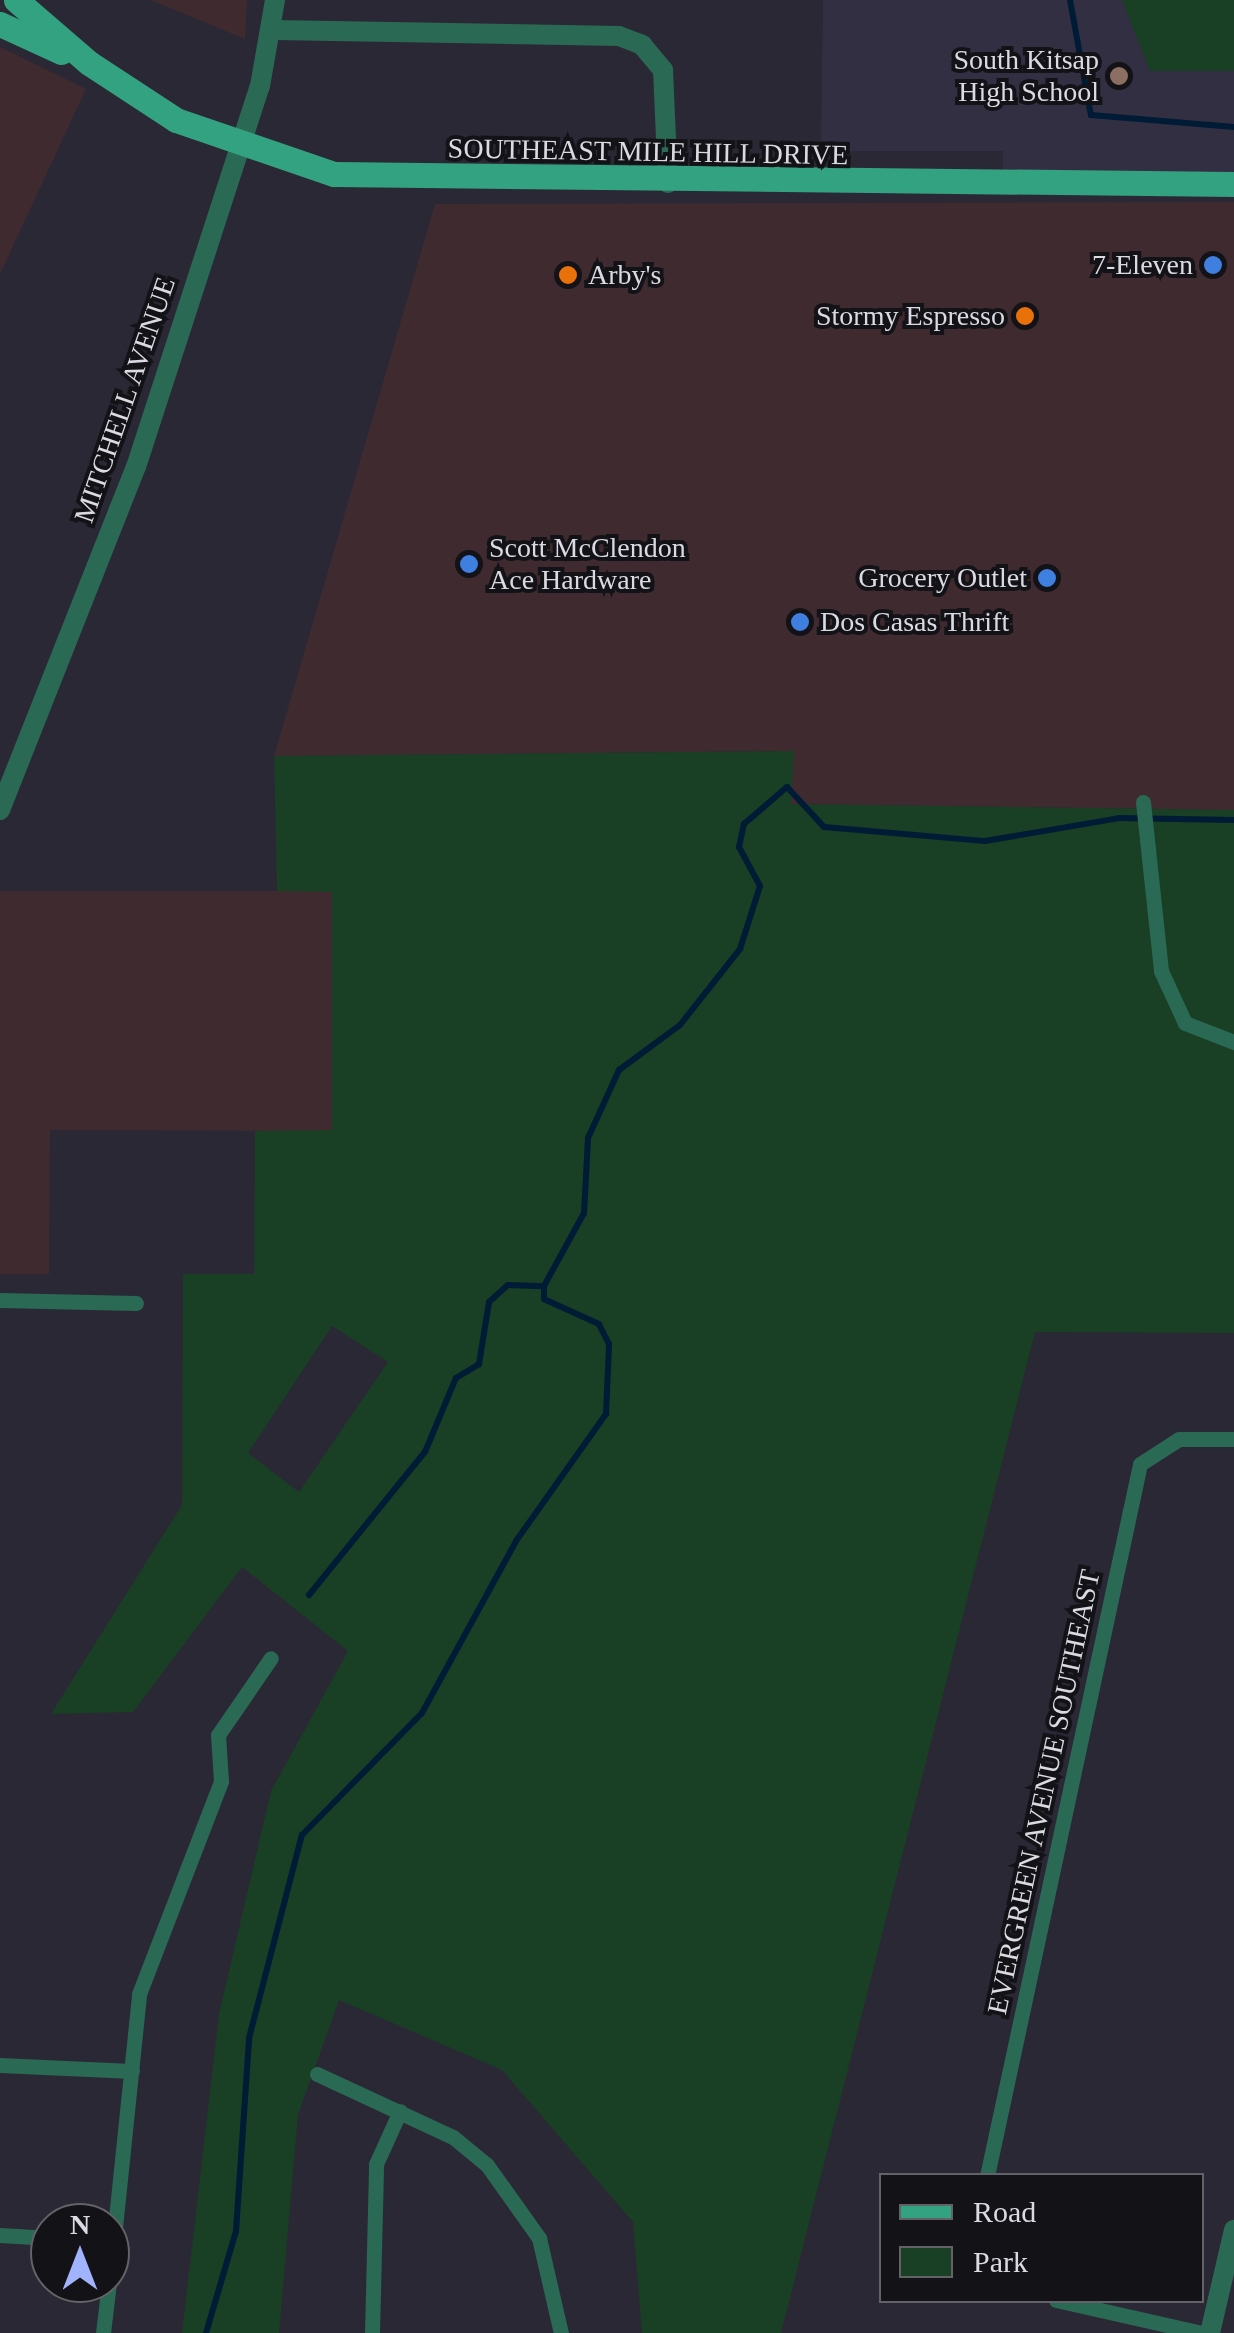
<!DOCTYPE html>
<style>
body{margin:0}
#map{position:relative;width:1234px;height:2333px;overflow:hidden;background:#2a2834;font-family:Georgia,serif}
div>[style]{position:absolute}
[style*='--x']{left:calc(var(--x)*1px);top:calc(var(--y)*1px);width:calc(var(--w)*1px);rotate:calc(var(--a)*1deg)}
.commercial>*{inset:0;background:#3f2b2f}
.built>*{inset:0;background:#332f42}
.green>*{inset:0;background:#193f24}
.stream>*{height:6px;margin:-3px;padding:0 3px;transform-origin:3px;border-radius:3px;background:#001b35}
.minor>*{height:15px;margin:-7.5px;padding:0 7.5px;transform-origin:7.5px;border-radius:7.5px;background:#2a6954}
.tertiary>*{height:20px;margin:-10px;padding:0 10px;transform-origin:10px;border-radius:10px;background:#2a6954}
.primary>*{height:25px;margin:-12.5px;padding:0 12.5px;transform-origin:12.5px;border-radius:12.5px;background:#33a280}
.dots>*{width:28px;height:28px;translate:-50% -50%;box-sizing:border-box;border:5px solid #131217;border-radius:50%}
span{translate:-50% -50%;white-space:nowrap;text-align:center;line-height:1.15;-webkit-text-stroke:8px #131217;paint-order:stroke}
.poi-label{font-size:28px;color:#dbdae2}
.right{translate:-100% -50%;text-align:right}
.left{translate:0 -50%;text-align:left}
.street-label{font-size:28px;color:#dbdae2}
.legend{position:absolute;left:879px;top:2173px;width:325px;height:130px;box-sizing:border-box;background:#131217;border:2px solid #636268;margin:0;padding:12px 18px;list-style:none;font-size:30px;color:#dbdae2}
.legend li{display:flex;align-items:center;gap:20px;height:50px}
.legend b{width:50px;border:2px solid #636268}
.north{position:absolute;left:30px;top:2203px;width:100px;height:100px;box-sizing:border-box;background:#131217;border:2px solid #636268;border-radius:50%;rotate:0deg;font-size:28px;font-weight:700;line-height:40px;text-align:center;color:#dbdae2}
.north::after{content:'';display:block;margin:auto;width:35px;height:45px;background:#a1b3fd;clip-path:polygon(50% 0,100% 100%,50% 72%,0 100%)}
</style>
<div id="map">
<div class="commercial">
<i style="clip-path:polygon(151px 0,247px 0,245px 39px)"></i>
<i style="clip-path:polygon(0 47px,86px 89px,0 274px)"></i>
<i style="clip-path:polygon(1234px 202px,1234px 810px,790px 804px,793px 751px,274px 756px,435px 204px)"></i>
<i style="clip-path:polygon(0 891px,332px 891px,332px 1131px,50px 1130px,49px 1274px,0 1274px)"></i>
</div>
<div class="built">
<i style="clip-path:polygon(823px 0,1234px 0,1234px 184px,1002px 186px,1003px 151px,821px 151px)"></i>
</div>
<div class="green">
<i style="clip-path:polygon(1122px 0,1234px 0,1234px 71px,1150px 71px)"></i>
<i style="clip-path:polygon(evenodd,794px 751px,791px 804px,1234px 810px,1234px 1333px,1035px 1332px,781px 2333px,642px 2333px,633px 2222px,502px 2070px,339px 2000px,298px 2115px,279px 2333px,182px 2333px,219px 2014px,271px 1791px,348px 1651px,242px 1567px,133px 1712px,51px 1714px,182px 1505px,183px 1274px,254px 1274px,255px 1131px,332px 1130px,332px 892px,277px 891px,274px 756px,794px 751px,332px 1326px,388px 1362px,299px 1492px,248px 1453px,332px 1326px)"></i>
</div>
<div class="stream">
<i style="--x:1070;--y:0;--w:117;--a:79.7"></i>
<i style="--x:1091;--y:115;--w:144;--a:4.8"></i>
<i style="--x:309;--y:1595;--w:184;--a:-51"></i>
<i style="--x:425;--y:1452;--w:80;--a:-67.3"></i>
<i style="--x:456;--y:1378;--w:27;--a:-31"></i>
<i style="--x:479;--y:1364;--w:63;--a:-80.8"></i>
<i style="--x:489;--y:1302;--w:25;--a:-42"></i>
<i style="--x:508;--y:1285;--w:36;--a:2"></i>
<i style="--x:206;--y:2333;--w:106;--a:-73.6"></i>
<i style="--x:236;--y:2231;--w:193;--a:-86.1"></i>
<i style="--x:249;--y:2038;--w:210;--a:-75.4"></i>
<i style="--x:302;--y:1835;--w:171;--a:-45.5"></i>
<i style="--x:422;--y:1713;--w:196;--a:-61.3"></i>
<i style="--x:516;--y:1541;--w:156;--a:-54.7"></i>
<i style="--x:606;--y:1414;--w:70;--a:-87.5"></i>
<i style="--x:609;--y:1344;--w:22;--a:-117"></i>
<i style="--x:599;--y:1324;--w:60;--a:-155.6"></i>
<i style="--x:544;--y:1299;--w:13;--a:-90"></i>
<i style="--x:544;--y:1286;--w:83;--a:-61.3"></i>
<i style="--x:584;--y:1213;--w:75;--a:-86.9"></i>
<i style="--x:588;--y:1138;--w:75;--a:-65.5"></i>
<i style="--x:619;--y:1070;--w:76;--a:-36.4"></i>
<i style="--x:680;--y:1025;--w:97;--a:-51.7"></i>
<i style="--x:740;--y:949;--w:66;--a:-72.4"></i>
<i style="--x:760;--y:886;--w:44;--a:-118.3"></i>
<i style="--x:739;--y:847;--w:24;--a:-78"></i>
<i style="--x:744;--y:824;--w:57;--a:-40.7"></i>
<i style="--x:787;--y:787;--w:54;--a:47.2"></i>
<i style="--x:824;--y:827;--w:162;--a:5"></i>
<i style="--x:985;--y:841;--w:136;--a:-9.7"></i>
<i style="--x:1119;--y:818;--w:115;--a:1"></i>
</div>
<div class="minor">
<i style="--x:1143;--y:802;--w:170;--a:83.9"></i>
<i style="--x:1161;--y:971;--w:57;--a:65.2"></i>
<i style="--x:1185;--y:1023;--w:53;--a:21.2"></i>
<i style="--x:0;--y:1300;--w:136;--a:1.3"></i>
<i style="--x:0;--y:2065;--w:132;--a:2.6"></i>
<i style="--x:317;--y:2074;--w:150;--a:24.9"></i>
<i style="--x:453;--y:2137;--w:44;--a:39.5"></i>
<i style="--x:487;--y:2165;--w:90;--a:54.5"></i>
<i style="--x:539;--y:2238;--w:98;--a:77"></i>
<i style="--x:987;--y:2176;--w:728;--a:-77.87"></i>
<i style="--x:1140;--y:1464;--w:46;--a:-32.7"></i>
<i style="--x:1179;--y:1439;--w:55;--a:0"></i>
<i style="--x:0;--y:2235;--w:50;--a:3.4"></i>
<i style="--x:110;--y:2276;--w:283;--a:-84.1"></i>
<i style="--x:139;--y:1994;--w:228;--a:-68.9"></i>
<i style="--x:221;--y:1781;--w:46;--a:-93.7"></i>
<i style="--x:218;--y:1735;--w:93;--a:-55.5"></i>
<i style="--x:1056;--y:2300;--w:151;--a:12.7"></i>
<i style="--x:103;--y:2333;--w:50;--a:-83.2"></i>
<i style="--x:372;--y:2333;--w:169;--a:-88.6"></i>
<i style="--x:376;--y:2164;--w:58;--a:-65.6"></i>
</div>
<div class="tertiary">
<i style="--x:274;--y:30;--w:345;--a:1"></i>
<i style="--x:619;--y:36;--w:25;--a:21"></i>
<i style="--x:642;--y:45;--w:33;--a:50"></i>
<i style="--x:663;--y:70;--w:113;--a:87.5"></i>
<i style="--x:0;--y:810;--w:369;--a:-68.4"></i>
<i style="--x:136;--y:467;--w:401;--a:-72"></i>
<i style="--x:260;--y:86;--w:87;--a:-80.1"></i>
<i style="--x:1210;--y:2333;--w:106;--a:-76.9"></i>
</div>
<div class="primary">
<i style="--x:16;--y:0;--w:96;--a:40.8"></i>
<i style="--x:89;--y:63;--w:104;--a:33.2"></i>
<i style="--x:176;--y:120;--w:167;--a:18.9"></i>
<i style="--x:334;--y:174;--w:900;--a:0.64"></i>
<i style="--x:0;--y:24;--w:67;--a:24.7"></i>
</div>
<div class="dots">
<i style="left:1119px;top:76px;background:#8d6e63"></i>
<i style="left:1213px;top:265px;background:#3f7fe0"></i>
<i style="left:568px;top:275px;background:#e8710a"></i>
<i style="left:1025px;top:316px;background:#e8710a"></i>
<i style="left:469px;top:564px;background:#3f7fe0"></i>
<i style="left:1047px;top:578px;background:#3f7fe0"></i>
<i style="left:800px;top:622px;background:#3f7fe0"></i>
</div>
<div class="poi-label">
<span class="right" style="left:1099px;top:76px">South Kitsap<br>High School</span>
<span class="right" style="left:1193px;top:265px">7-Eleven</span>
<span class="left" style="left:588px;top:275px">Arby's</span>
<span class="right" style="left:1005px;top:316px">Stormy Espresso</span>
<span class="left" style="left:489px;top:564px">Scott McClendon<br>Ace Hardware</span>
<span class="right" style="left:1027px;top:578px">Grocery Outlet</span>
<span class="left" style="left:820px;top:622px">Dos Casas Thrift</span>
</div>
<div class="street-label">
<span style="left:648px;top:152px;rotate:1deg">SOUTHEAST MILE HILL DRIVE</span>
<span style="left:125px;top:400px;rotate:-71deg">MITCHELL AVENUE</span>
<span style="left:1044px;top:1792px;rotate:-78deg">EVERGREEN AVENUE SOUTHEAST</span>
</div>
<ul class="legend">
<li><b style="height:12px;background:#33a280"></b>Road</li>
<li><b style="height:28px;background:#193f24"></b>Park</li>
</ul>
<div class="north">N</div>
</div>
